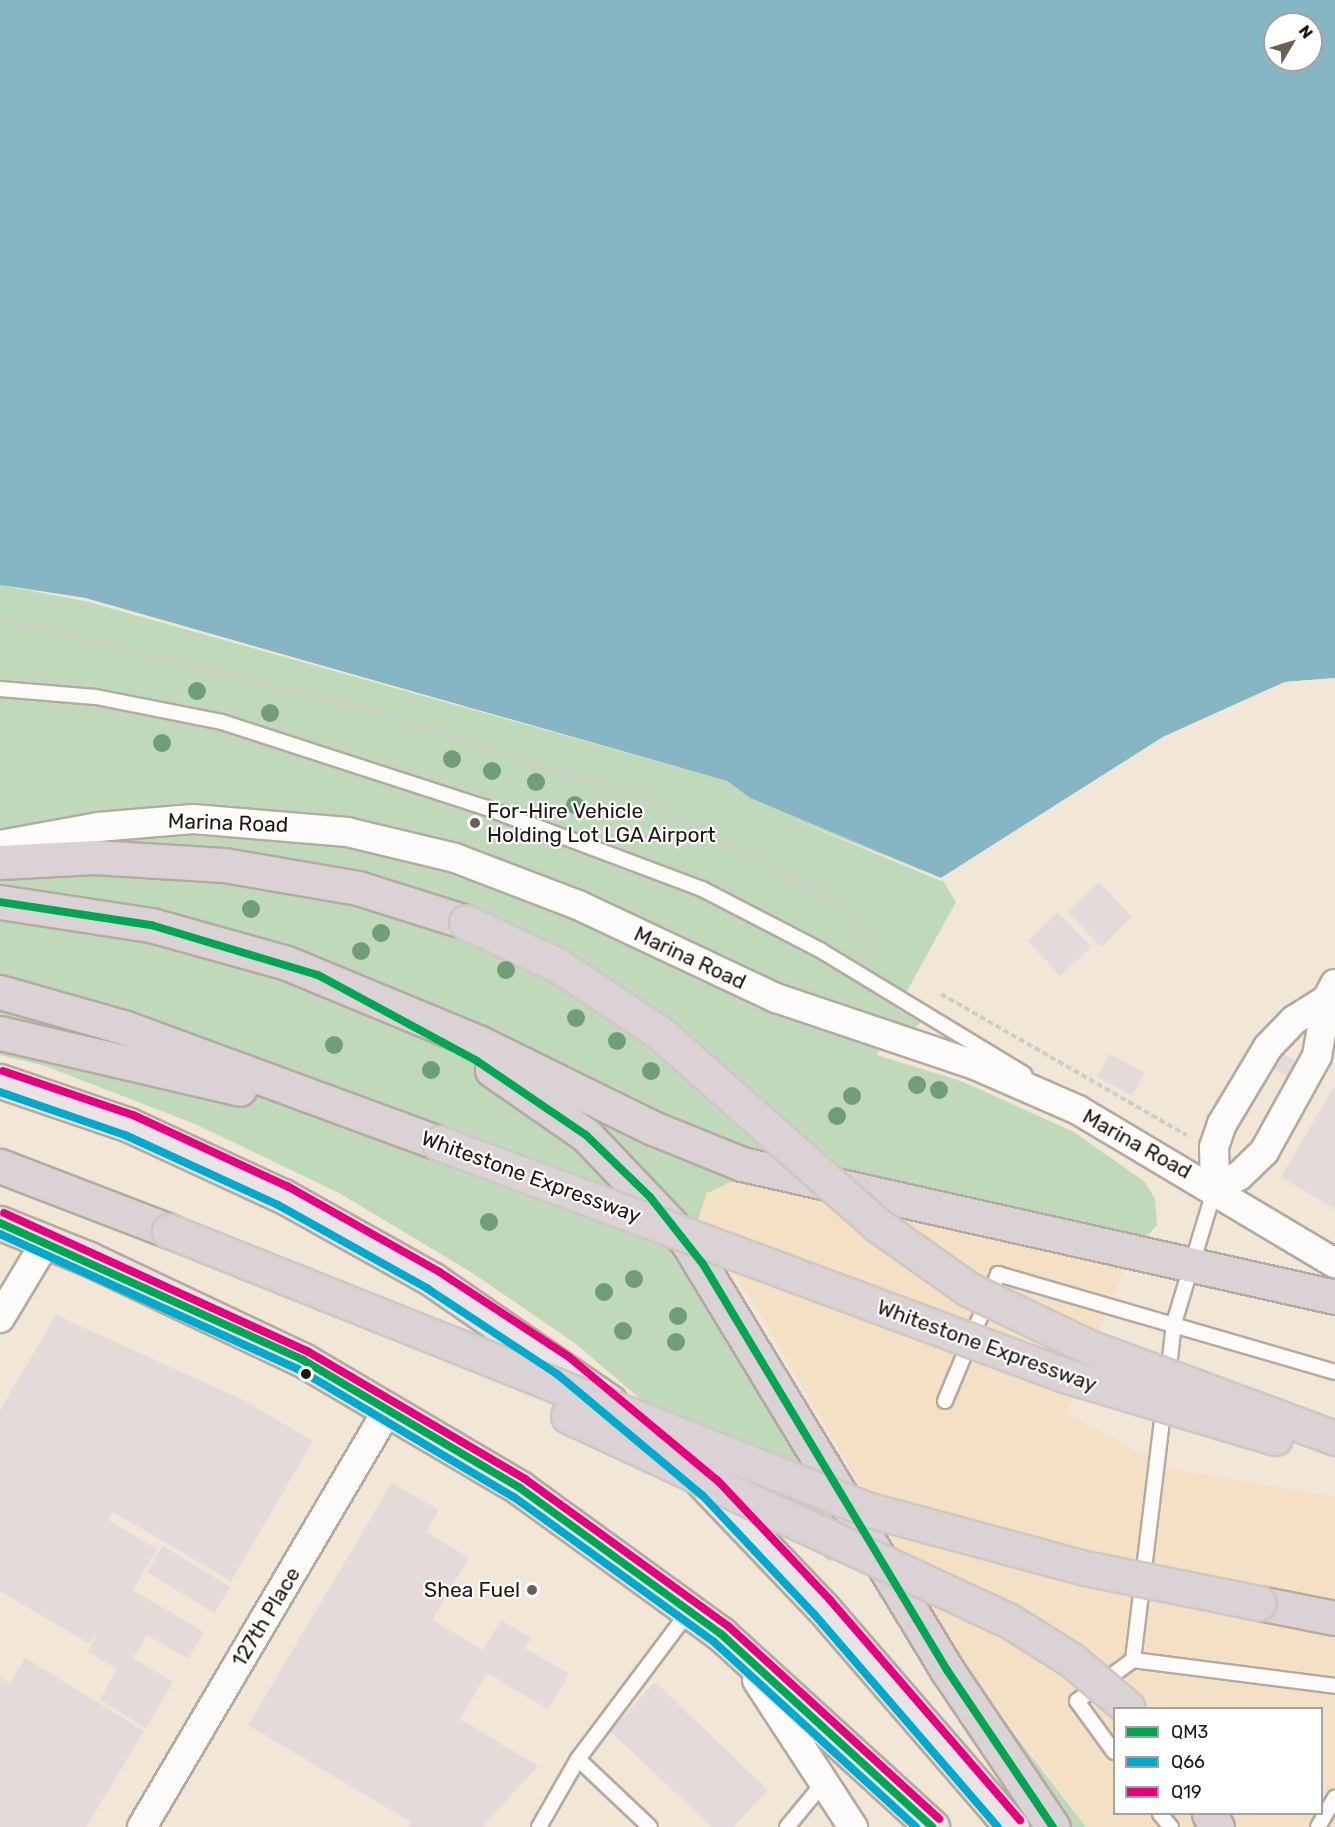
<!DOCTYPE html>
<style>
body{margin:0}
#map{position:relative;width:1335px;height:1827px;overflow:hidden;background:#f2e6d6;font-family:Rubik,sans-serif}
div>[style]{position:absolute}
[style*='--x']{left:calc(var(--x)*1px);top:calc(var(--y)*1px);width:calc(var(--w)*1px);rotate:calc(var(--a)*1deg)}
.built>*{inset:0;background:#f4e0c5}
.green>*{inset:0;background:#c0d9bb}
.water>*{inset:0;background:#86b6c4}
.pier>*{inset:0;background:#f2e6d6}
.building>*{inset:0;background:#e5dad9}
.path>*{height:4px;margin-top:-2px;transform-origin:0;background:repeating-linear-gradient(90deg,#d0ccc8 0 6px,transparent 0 9px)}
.roads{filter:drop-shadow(2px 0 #b4ab9e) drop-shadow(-2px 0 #b4ab9e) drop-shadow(0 2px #b4ab9e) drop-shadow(0 -2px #b4ab9e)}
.lane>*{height:14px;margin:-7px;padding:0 7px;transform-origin:7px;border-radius:7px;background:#fdfbf9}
.street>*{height:28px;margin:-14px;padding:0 14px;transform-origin:14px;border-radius:14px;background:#fdfbf9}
.primary>*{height:33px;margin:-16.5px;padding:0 16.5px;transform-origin:16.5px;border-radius:16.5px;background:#e9e3e4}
.highway>*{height:33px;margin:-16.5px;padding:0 16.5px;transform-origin:16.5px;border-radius:16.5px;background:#dbd2d5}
.bridges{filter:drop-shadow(2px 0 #cdc8c0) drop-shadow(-2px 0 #cdc8c0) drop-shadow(0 2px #cdc8c0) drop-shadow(0 -2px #cdc8c0)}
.highway-bridge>*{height:33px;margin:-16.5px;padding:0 16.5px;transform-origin:16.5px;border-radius:16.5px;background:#dbd2d5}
.bus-1>*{height:8px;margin:-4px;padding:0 4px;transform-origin:4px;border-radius:4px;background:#00a651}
.bus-2>*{height:8px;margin:-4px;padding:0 4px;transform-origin:4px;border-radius:4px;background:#00a9ce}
.bus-3>*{height:8px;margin:-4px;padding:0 4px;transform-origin:4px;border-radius:4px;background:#e5007d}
.trees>*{width:18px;height:18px;margin:-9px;border-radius:50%;background:#6f9e7b}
.dots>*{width:16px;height:16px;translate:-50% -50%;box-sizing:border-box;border:3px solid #fff;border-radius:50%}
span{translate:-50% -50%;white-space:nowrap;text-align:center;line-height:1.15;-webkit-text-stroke:4.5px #fff;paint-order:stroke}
.poi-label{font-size:21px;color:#1f170d}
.left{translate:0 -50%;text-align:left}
.right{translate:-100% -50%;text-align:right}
.street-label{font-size:21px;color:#1f170d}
.legend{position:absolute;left:1113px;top:1707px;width:210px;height:108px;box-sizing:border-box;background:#fff;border:2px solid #a5a29e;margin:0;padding:8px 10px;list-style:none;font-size:18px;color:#1f170d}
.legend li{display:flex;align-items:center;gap:12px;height:30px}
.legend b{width:30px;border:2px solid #a5a29e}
.north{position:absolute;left:1263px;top:12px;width:60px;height:60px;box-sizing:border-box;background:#fff;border:2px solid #a5a29e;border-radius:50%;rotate:52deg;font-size:16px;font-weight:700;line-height:24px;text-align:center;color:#1f170d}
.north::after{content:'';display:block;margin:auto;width:21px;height:27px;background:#695f53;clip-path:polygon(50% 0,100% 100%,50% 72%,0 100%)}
</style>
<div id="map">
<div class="built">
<i style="clip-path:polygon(evenodd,740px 1178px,1124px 1269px,1066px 1414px,1172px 1469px,1335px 1497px,1335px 1827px,1086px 1827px,965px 1665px,750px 1297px,696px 1226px,707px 1193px,740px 1178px,1114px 1708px,1322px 1708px,1322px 1814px,1114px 1814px,1114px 1708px)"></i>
</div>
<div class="green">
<i style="clip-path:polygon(0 585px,85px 598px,727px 781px,750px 798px,941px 878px,956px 902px,897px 1009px,921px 1022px,913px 1030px,891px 1023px,877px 1055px,961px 1081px,1074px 1132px,1145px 1182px,1155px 1199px,1157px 1225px,1146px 1237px,749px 1151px,740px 1178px,707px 1193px,696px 1226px,695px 1282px,841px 1528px,830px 1562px,576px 1344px,474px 1274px,339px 1193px,195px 1124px,45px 1066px,0 1055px)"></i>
<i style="clip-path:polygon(965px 1665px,1018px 1739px,1086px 1827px,1073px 1827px,1050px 1800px)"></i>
</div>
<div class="water">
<i style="clip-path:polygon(evenodd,0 0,1335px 0,1335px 678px,1285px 682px,1163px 737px,941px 878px,750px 798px,727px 781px,85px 598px,0 585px,0 0,1275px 24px,1311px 24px,1311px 60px,1275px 60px,1275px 24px)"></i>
</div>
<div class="pier">
<i style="clip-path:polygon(0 585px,85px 598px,727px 781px,85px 601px)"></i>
<i style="clip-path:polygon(1335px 678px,1286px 685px,1165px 740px,941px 881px,781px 814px,941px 878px,1163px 737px,1285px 682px)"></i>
</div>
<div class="building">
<i style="clip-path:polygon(1099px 882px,1132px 917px,1101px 947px,1068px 912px)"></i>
<i style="clip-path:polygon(1058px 912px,1091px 947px,1060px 976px,1028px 941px)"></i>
<i style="clip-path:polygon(1282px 1053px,1297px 1062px,1288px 1077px,1273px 1069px)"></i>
<i style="clip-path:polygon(1110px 1054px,1145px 1073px,1132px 1096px,1097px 1077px)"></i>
<i style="clip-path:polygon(1335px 1085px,1335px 1209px,1281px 1177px)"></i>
<i style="clip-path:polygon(56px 1315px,243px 1400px,313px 1441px,231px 1581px,113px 1512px,108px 1520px,157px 1549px,133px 1590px,204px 1632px,188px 1659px,147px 1635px,133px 1658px,173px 1682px,146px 1728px,100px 1700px,117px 1669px,88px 1652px,97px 1635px,88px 1643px,0 1591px,0 1410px)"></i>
<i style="clip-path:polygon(392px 1483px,439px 1510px,426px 1532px,469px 1558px,432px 1620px,483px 1650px,501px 1620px,531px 1638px,525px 1648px,569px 1674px,548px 1709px,487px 1673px,460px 1719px,538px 1766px,482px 1827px,408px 1827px,411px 1822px,248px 1725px)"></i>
<i style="clip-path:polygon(163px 1546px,230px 1587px,214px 1613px,147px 1572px)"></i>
<i style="clip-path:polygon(25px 1658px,144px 1731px,86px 1827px,0 1827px,0 1677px,10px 1683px)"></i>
<i style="clip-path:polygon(655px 1682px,768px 1790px,733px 1827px,712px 1827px,610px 1731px)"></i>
</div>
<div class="path">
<i style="--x:0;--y:619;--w:383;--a:13.9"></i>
<i style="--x:372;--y:711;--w:279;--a:17.7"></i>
<i style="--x:638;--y:796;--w:213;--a:28.4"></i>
<i style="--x:825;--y:897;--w:38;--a:35"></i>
<i style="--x:856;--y:919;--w:55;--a:54.6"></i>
<i style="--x:941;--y:994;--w:283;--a:29.9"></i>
</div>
<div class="roads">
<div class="lane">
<i style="--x:0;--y:689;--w:96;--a:4.8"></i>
<i style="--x:96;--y:697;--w:128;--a:11.2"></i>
<i style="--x:222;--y:722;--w:275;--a:18"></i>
<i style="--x:484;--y:807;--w:233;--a:20.6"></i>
<i style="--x:702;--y:889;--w:133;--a:27.3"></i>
<i style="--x:820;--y:950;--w:239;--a:31.3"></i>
<i style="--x:1168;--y:1377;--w:54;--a:-83.7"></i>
<i style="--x:1174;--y:1323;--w:141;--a:-73.1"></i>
<i style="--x:945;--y:1401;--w:138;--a:-67.3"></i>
<i style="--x:998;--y:1274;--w:351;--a:16.2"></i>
<i style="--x:1133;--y:1660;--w:204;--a:7.3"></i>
<i style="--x:1114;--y:1752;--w:63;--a:-126"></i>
<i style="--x:1077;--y:1701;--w:69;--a:-36.2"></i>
<i style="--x:1133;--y:1660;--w:257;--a:-83.1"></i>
<i style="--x:578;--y:1759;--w:99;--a:43.4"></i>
<i style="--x:1160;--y:1814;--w:17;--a:50"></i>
<i style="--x:539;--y:1827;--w:78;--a:-60.2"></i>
<i style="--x:578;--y:1759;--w:186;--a:-53.1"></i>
<i style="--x:787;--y:1827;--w:60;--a:-50.4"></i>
<i style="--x:1318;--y:1827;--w:34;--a:-60"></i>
</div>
<div class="street">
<i style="--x:0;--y:845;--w:100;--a:-10.4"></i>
<i style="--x:98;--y:827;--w:95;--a:-4.8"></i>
<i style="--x:193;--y:819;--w:155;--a:4.8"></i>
<i style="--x:347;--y:832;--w:111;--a:13.5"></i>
<i style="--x:455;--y:858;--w:132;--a:20.9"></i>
<i style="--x:578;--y:905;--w:219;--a:25.2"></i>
<i style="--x:776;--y:998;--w:210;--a:18.6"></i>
<i style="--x:975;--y:1065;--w:112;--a:23.6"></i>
<i style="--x:1078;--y:1110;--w:299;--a:30.8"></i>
<i style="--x:1215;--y:1188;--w:27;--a:-27"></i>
<i style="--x:1239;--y:1176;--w:35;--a:-44"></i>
<i style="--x:1264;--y:1152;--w:110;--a:-61.1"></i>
<i style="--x:1317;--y:1056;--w:58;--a:-80"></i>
<i style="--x:1327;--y:999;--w:17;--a:-62"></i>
<i style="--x:1215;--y:1188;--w:41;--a:-91.4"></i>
<i style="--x:1214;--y:1147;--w:24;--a:-71"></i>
<i style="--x:1222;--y:1124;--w:90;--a:-59.1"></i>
<i style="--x:1268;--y:1047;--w:37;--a:-46"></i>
<i style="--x:1294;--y:1020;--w:39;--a:-32"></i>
<i style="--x:0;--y:1318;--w:91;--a:-58.9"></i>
<i style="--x:757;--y:1680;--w:176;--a:56.9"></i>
<i style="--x:142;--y:1827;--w:486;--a:-59.5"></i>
</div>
<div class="primary">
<i style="--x:0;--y:1081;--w:136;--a:18.8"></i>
<i style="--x:129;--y:1125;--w:170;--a:24.8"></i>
<i style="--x:283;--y:1196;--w:172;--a:29.2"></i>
<i style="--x:433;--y:1280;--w:215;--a:34.6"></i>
<i style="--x:0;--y:1223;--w:94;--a:21.9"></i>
<i style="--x:87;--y:1258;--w:239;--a:25.3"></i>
<i style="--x:303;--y:1360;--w:252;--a:30.5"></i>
<i style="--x:520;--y:1488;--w:248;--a:36"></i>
<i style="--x:721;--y:1634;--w:286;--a:42.4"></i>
<i style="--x:699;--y:1478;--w:178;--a:46.4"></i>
<i style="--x:822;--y:1607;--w:291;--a:49.2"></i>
</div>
<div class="highway">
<i style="--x:0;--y:862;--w:94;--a:-3"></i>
<i style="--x:94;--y:857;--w:130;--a:3.5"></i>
<i style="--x:224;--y:865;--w:136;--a:9.7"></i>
<i style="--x:358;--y:888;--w:113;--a:17.5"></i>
<i style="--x:0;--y:902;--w:153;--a:8.7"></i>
<i style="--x:151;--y:925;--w:141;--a:15.6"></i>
<i style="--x:287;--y:963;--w:207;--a:22.5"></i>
<i style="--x:478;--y:1042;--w:195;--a:26.2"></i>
<i style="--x:653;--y:1128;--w:96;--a:22"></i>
<i style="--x:742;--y:1164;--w:608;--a:12.64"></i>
<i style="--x:0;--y:992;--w:131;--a:15.9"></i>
<i style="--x:126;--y:1028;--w:333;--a:20.2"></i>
<i style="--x:0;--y:1033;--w:246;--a:13.1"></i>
<i style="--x:492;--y:1070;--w:114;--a:34.7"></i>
<i style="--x:586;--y:1135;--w:145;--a:46.4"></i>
<i style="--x:686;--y:1240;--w:503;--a:58.74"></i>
<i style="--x:947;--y:1670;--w:189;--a:56"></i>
<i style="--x:0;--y:1166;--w:181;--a:21"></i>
<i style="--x:1259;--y:1603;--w:77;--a:11.2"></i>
<i style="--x:1209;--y:1814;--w:15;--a:58"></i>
</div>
</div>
<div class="bridges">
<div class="highway-bridge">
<i style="--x:466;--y:922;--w:103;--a:25.3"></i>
<i style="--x:559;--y:966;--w:121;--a:33.6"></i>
<i style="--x:660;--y:1033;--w:292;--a:41.4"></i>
<i style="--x:879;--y:1226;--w:109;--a:35.3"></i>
<i style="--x:968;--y:1289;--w:134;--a:25.6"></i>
<i style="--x:1089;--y:1347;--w:262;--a:20.3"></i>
<i style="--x:439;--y:1143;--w:670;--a:20.36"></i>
<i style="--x:1067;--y:1376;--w:217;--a:16.6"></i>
<i style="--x:169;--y:1231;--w:750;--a:21.74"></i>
<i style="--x:866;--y:1509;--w:227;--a:15.1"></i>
<i style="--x:1085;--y:1568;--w:177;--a:11.4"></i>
<i style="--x:568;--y:1416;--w:485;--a:24.9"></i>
<i style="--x:1008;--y:1620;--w:77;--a:32.2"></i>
<i style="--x:1073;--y:1661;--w:72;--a:40.5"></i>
</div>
</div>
<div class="bus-1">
<i style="--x:0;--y:902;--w:153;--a:8.7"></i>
<i style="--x:151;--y:925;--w:174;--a:16.7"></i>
<i style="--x:318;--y:975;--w:181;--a:28.4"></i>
<i style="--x:477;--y:1061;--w:132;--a:34.2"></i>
<i style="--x:586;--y:1135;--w:89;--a:44.1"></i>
<i style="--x:650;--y:1197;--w:85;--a:51.7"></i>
<i style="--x:703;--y:1264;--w:474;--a:59"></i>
<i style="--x:947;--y:1670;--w:189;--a:56"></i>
<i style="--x:0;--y:1223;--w:333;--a:24.3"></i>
<i style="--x:303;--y:1360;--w:252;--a:30.5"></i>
<i style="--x:520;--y:1488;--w:248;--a:36"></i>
<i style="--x:721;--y:1634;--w:286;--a:42.4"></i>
</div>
<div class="bus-2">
<i style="--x:0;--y:1092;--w:132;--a:19"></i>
<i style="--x:125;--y:1135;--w:168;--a:24.6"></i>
<i style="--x:278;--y:1205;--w:172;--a:29.2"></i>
<i style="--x:428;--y:1289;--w:154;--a:33.4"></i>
<i style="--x:557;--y:1374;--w:190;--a:39.9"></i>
<i style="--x:703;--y:1496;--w:162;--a:46.8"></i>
<i style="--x:814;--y:1614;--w:281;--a:49.2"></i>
<i style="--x:0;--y:1234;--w:327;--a:24.4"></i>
<i style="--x:298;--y:1369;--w:251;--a:30.7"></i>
<i style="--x:514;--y:1497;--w:247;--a:35.9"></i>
<i style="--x:714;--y:1642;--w:274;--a:42.5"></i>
</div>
<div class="bus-3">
<i style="--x:3;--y:1071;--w:137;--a:18.7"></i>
<i style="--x:133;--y:1115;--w:170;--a:24.8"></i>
<i style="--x:287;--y:1186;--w:173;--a:29.4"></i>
<i style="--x:438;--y:1271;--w:157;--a:33.3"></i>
<i style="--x:569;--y:1357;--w:194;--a:39.8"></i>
<i style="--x:718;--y:1481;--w:163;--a:46.7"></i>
<i style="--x:830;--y:1600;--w:291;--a:49.2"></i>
<i style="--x:4;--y:1213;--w:333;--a:24.5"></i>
<i style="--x:307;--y:1351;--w:253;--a:30.4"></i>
<i style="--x:525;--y:1479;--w:251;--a:35.9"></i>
<i style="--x:728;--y:1626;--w:286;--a:42.4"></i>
</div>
<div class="trees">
<i style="left:197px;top:691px"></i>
<i style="left:270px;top:713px"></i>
<i style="left:162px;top:743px"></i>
<i style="left:452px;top:759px"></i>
<i style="left:492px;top:771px"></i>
<i style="left:536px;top:782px"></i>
<i style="left:575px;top:805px"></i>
<i style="left:251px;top:909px"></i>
<i style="left:381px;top:933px"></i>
<i style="left:361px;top:951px"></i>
<i style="left:506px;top:970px"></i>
<i style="left:576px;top:1018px"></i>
<i style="left:617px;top:1041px"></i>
<i style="left:334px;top:1045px"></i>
<i style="left:431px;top:1070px"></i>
<i style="left:651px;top:1071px"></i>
<i style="left:917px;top:1085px"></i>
<i style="left:939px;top:1090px"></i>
<i style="left:852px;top:1096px"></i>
<i style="left:837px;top:1116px"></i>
<i style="left:489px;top:1222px"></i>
<i style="left:634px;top:1279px"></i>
<i style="left:604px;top:1292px"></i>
<i style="left:678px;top:1316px"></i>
<i style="left:623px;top:1331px"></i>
<i style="left:676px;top:1342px"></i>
</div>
<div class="dots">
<i style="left:475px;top:823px;background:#695f53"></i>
<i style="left:306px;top:1374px;background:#1f170d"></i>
<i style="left:532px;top:1590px;background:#695f53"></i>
</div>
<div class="poi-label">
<span class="left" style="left:487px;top:823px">For-Hire Vehicle<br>Holding Lot LGA Airport</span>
<span class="right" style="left:520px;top:1590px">Shea Fuel</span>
</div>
<div class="street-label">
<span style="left:228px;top:823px;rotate:2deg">Marina Road</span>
<span style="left:690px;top:958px;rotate:25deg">Marina Road</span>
<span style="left:1137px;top:1144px;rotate:29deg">Marina Road</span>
<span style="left:531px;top:1177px;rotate:20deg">Whitestone Expressway</span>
<span style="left:987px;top:1346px;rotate:20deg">Whitestone Expressway</span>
<span style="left:266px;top:1617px;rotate:-59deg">127th Place</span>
</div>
<ul class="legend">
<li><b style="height:8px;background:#00a651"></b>QM3</li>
<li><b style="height:8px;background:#00a9ce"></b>Q66</li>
<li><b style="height:8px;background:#e5007d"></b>Q19</li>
</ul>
<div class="north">N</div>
</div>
